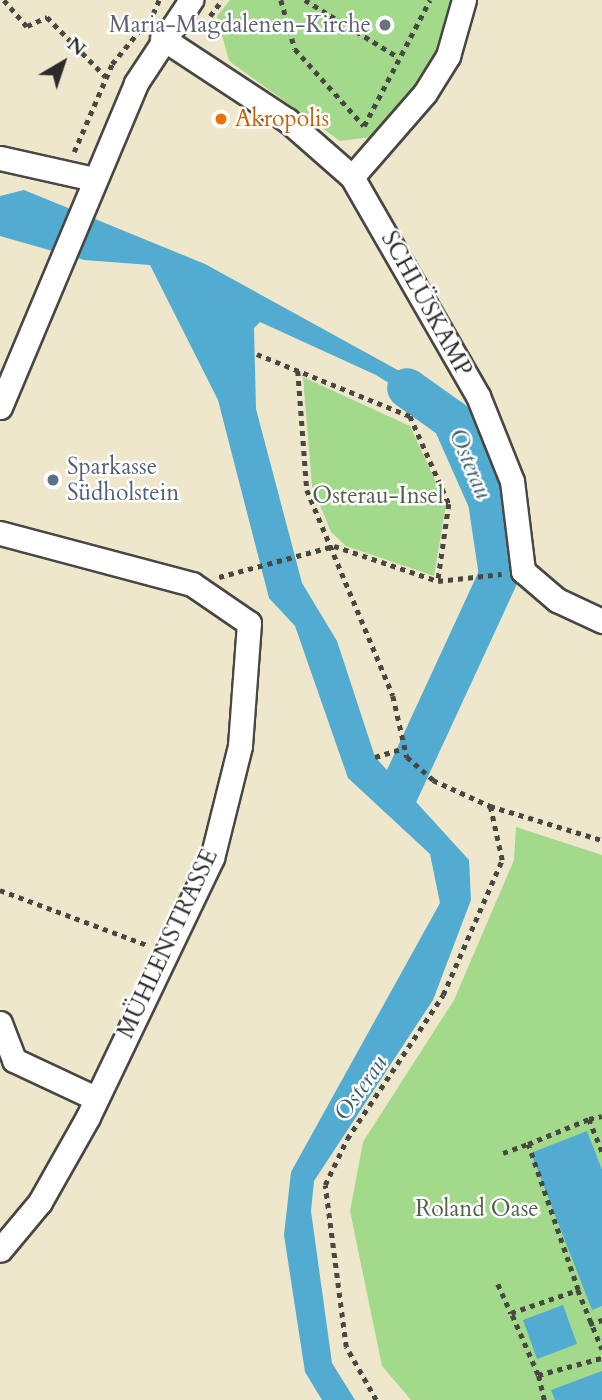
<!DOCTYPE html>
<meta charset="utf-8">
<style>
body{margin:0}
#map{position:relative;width:602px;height:1400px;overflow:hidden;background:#eee7cc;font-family:Cardo,serif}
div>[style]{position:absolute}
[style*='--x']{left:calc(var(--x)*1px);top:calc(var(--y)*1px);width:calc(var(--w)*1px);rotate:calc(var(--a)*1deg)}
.green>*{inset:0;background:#a3d98b}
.water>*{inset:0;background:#52abd0}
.river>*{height:40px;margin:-20px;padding:0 20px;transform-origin:20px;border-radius:20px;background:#52abd0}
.path>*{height:4.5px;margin-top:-2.25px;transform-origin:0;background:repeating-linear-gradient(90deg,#484743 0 5px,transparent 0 10px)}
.roads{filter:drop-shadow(2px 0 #484743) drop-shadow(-2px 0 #484743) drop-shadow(0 2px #484743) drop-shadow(0 -2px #484743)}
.minor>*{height:23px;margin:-11.5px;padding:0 11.5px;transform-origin:11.5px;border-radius:11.5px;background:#fff}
.dots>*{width:19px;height:19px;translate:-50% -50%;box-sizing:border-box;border:4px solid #fff;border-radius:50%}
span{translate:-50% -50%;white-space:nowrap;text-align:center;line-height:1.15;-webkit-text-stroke:5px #fff;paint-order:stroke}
.worship-label{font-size:23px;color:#5b616d}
.right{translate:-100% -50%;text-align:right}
.food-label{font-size:23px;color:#c56008}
.left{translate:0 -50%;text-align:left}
.street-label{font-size:23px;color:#2b2b2b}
.service-label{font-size:23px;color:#4e5e75}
.park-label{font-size:23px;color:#4f5f48}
.water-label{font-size:24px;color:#3b5e6d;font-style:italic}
.north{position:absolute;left:28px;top:28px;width:70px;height:70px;-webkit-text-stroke:5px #fff;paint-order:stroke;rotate:39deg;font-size:19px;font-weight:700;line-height:28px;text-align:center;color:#2b2b2b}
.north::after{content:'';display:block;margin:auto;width:24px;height:32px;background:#2b2b2b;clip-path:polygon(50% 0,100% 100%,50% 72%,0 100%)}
</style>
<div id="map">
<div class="green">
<i style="clip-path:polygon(230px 0,456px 0,454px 26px,393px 118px,372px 137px,340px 141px,229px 61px,217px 16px)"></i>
<i style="clip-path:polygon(303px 377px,410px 426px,446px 504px,434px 576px,346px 546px,331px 532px,312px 486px)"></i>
<i style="clip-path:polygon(516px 827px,602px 855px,602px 1400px,411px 1400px,382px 1366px,350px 1211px,363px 1142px,454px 1000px,514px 860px)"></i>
</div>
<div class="water">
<i style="clip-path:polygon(24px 190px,205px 264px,443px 395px,457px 414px,445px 429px,419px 402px,376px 375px,260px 322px,254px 328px,256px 409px,302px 583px,337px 641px,375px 757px,469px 860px,471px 900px,433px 1000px,314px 1181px,311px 1211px,332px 1363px,355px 1400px,322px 1400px,305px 1372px,284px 1235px,291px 1172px,440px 903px,430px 854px,348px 778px,295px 626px,269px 598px,218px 400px,150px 265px,84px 260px,0 236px,0 196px)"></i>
<i style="clip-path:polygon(587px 1131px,602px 1170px,602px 1306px,592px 1310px,531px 1153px)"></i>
<i style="clip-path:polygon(563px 1305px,577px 1344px,537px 1359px,523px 1320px)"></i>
<i style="clip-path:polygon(602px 1371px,602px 1400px,555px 1400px,551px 1390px)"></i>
</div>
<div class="river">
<i style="--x:397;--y:796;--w:243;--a:-65.2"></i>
<i style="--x:499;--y:575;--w:75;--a:-98.5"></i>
<i style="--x:488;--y:501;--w:89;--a:-114"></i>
<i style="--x:452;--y:420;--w:55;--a:-144.6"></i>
</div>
<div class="path">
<i style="--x:4;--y:0;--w:35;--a:49"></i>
<i style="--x:27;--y:26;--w:22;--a:-24"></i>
<i style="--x:47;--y:17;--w:84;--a:45.5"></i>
<i style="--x:281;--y:0;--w:51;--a:74.1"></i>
<i style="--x:295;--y:49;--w:103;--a:48.1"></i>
<i style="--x:364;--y:126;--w:142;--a:-62.4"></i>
<i style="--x:305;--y:0;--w:109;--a:31.5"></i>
<i style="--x:153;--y:14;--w:15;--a:-67"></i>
<i style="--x:210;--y:16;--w:20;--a:-53"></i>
<i style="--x:74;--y:152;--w:96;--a:-66.6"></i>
<i style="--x:112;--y:64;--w:45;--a:-50.4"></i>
<i style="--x:257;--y:354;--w:165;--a:22.1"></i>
<i style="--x:410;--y:416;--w:96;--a:66.1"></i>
<i style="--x:449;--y:504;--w:78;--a:98.1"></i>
<i style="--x:298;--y:371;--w:119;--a:85.7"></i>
<i style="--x:307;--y:490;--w:223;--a:67.3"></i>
<i style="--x:393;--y:696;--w:63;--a:77.1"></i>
<i style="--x:407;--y:757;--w:35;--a:41"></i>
<i style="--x:433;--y:780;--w:63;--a:24.5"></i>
<i style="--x:490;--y:806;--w:117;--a:16.9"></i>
<i style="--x:219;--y:577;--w:119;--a:-15.1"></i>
<i style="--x:334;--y:546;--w:110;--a:18.6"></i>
<i style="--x:438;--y:581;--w:64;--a:-6.2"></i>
<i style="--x:375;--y:757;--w:30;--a:-17"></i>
<i style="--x:0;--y:890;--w:157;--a:20.5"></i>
<i style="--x:589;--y:1119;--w:13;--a:-13"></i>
<i style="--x:503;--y:1153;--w:27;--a:-20"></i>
<i style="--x:498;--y:1284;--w:32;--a:66"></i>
<i style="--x:578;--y:1290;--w:154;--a:-108.9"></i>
<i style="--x:528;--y:1144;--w:66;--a:-22.3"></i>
<i style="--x:589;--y:1119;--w:35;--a:68"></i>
<i style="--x:589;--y:1324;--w:14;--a:-17"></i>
<i style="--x:538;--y:1375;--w:68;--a:-113.5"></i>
<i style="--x:511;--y:1313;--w:71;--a:-18.9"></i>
<i style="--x:578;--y:1290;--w:64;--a:67.9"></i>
<i style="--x:376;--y:1400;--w:61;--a:-119.5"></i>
<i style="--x:346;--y:1347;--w:163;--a:-97.4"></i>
<i style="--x:325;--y:1185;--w:51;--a:-64.4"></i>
<i style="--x:347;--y:1139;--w:173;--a:-56.3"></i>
<i style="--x:443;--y:995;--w:147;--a:-66.4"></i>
<i style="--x:502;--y:860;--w:55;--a:-102.5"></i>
<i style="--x:544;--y:1400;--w:26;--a:-103"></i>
<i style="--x:538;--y:1375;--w:66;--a:-14.9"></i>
</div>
<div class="roads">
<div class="minor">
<i style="--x:162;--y:38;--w:149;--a:33.3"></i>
<i style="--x:287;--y:120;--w:86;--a:41.2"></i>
<i style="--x:352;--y:177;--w:253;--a:60.1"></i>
<i style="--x:478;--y:396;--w:92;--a:68.2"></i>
<i style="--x:512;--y:481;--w:91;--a:83"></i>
<i style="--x:523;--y:571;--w:45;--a:40.5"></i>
<i style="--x:557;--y:600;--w:50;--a:25"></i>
<i style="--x:0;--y:158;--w:96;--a:12.6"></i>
<i style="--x:352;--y:177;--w:111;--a:-49"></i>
<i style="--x:425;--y:93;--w:44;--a:-58.1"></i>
<i style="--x:448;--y:56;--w:58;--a:-74.1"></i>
<i style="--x:0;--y:407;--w:351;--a:-67.2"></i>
<i style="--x:136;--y:83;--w:100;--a:-56.5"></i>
<i style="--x:0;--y:533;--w:199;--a:14.9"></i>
<i style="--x:192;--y:584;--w:69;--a:34.4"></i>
<i style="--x:249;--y:623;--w:123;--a:94.2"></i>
<i style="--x:240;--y:746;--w:115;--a:104"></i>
<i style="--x:212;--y:858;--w:287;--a:115.6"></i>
<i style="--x:88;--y:1117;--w:98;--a:119.5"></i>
<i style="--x:40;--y:1202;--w:62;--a:129.8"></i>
<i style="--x:0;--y:1023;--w:40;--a:69"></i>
<i style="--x:14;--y:1060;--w:89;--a:25.1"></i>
</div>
</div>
<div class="dots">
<i style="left:385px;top:25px;background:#6b7280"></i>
<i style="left:221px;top:119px;background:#e8710a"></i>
<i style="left:53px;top:480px;background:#5c6f8a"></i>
</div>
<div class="worship-label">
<span class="right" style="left:371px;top:25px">Maria-Magdalenen-Kirche</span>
</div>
<div class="food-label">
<span class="left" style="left:235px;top:119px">Akropolis</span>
</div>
<div class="street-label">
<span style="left:426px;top:304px;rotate:61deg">SCHLÜSKAMP</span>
<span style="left:168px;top:944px;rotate:-65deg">MÜHLENSTRASSE</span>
</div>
<div class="service-label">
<span class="left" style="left:67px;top:480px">Sparkasse<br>Südholstein</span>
</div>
<div class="park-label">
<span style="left:378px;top:496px">Osterau-Insel</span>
<span style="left:477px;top:1209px">Roland Oase</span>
</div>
<div class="water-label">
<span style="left:470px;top:464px;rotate:67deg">Osterau</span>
<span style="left:361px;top:1088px;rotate:-55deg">Osterau</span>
</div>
<div class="north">N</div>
</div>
